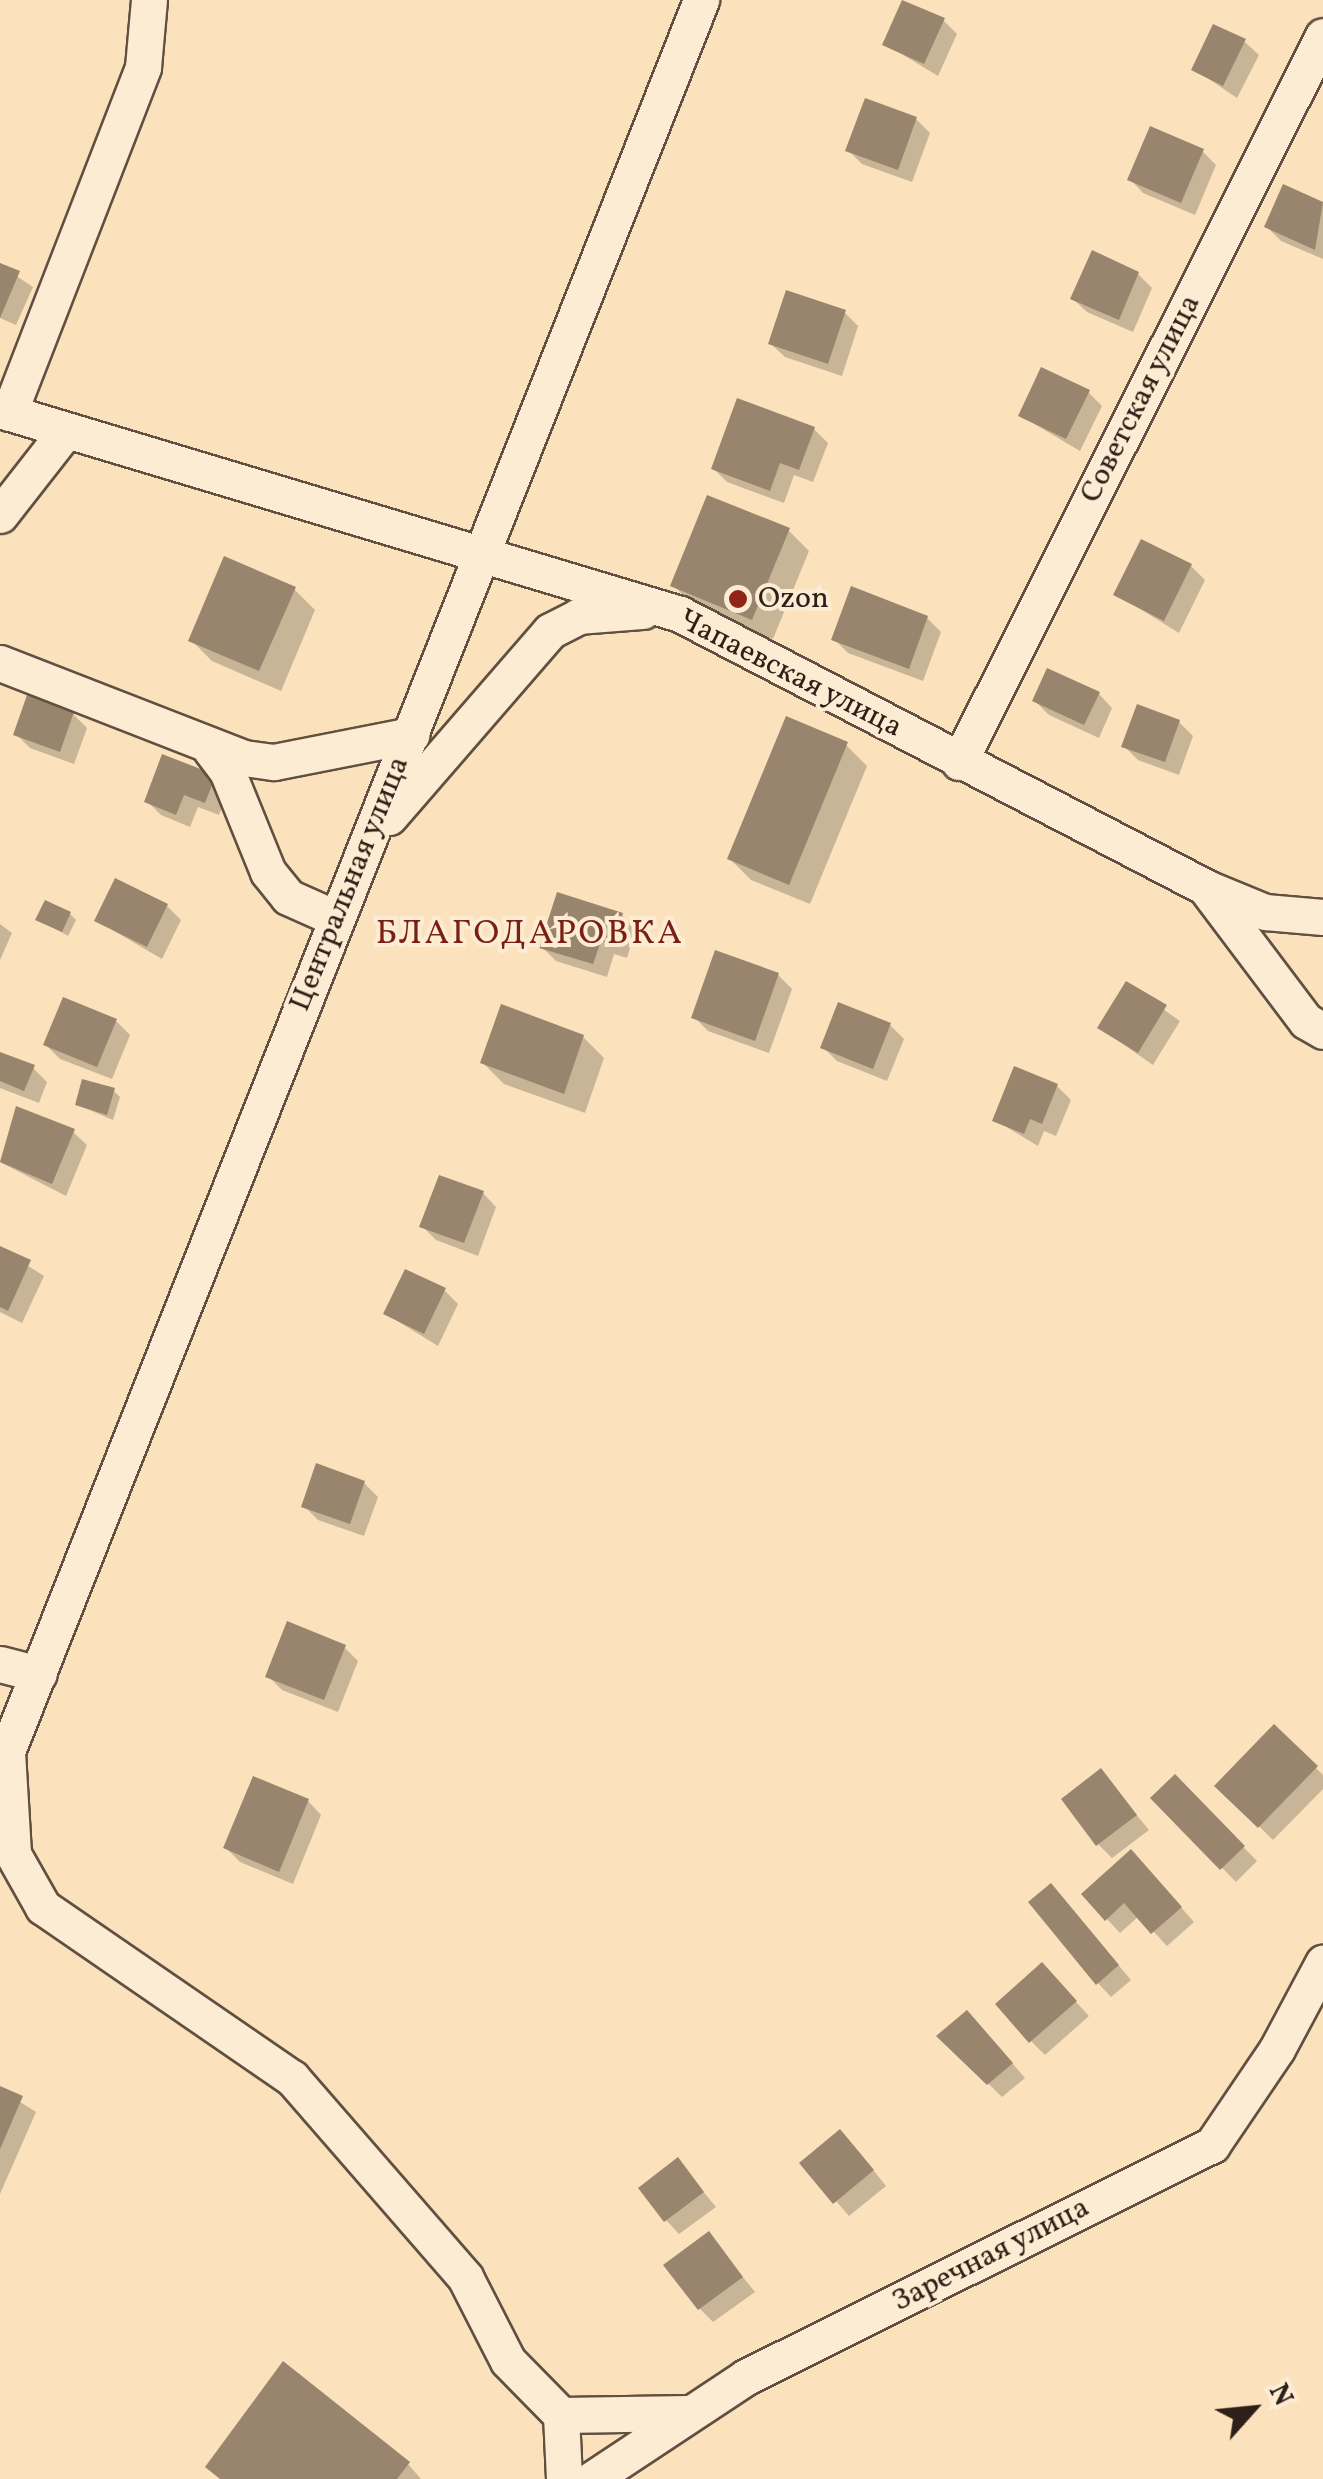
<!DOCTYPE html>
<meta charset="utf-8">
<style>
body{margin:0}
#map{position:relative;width:1323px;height:2479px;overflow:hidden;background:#fbe2bc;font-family:Vollkorn,serif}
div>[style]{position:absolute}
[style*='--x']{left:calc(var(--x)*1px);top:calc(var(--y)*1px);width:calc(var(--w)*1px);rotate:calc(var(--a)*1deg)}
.shadow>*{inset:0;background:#0003}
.building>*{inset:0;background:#99856d}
.roads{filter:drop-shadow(2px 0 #615041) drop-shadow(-2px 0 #615041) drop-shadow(0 2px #615041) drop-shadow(0 -2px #615041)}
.street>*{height:35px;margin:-17.5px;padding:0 17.5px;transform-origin:17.5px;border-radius:17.5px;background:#fcecd3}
.dots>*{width:28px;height:28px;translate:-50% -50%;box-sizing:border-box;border:5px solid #fcecd3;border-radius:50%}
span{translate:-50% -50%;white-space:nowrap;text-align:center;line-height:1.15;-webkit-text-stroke:8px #fcecd3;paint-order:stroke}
.street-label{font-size:30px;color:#2e2018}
.poi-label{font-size:30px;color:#2e2018}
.left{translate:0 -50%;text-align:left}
.quarter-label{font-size:35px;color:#7a1f14;letter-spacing:2.5px}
.north{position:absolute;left:1203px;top:2359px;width:100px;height:100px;-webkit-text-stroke:8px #fcecd3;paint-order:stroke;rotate:63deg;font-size:28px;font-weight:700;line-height:40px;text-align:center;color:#2e2018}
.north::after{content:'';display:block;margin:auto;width:35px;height:45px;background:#2e2018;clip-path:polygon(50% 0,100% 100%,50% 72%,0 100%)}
</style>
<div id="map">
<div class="shadow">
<i style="clip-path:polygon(943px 20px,957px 34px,938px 76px,885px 44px)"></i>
<i style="clip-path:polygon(1245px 42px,1259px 55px,1237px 98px,1194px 69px)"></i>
<i style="clip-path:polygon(916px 119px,930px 133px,912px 182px,862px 164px,848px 150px)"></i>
<i style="clip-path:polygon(1202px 151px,1216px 165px,1195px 215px,1143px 193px,1130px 179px)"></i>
<i style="clip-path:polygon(1284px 187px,1323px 204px,1323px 259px,1281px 241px,1267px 227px)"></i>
<i style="clip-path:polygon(0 265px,33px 287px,16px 325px,0 318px)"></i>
<i style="clip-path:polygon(1138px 274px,1152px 288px,1133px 332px,1087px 312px,1073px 299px)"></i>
<i style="clip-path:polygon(844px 312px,858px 326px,842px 376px,785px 357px,771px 344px)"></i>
<i style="clip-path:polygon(1088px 392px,1102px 406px,1080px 451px,1021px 416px)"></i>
<i style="clip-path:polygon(814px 429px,828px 443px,813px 482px,794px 475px,784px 503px,727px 482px,714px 469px)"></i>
<i style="clip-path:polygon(788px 530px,809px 551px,773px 639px,694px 606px,673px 585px)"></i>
<i style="clip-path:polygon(1191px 566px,1205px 580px,1179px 633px,1116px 594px)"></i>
<i style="clip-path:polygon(294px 589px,315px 610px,281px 691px,212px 661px,191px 640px)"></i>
<i style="clip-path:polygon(927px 618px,941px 632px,923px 681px,848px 653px,834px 639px)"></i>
<i style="clip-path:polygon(1099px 694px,1112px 708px,1099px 738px,1049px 715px,1035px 701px)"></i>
<i style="clip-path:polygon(73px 714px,87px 728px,74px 764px,30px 748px,16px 734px)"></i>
<i style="clip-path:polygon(1179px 722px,1193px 736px,1179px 775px,1138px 760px,1124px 746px)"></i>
<i style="clip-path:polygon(846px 745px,867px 766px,810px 904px,751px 880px,730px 859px)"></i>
<i style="clip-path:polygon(164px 758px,228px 791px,219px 815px,198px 807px,190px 827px,161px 815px,147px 801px)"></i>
<i style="clip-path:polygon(167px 906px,181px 920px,162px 959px,97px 921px)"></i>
<i style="clip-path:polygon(70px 914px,76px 920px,68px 936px,38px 919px)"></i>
<i style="clip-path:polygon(622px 915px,636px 929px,627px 958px,614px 954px,607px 977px,556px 961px,542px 947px)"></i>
<i style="clip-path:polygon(0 924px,12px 933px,0 960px)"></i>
<i style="clip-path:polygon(778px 975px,792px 989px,769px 1053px,708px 1031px,694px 1017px)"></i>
<i style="clip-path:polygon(1127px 984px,1180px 1021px,1153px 1065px,1100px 1028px)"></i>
<i style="clip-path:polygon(116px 1021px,130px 1035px,112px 1079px,60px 1059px,46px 1045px)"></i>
<i style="clip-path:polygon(890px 1025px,904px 1039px,887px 1081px,837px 1061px,823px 1047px)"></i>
<i style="clip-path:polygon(583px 1037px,604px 1058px,585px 1113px,504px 1084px,483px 1063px)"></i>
<i style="clip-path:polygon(0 1054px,33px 1068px,47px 1082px,39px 1103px,0 1088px)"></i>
<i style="clip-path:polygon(1057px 1086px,1071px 1100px,1056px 1136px,1044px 1131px,1038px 1146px,995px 1120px)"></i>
<i style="clip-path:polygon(114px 1091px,120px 1097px,113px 1120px,78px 1105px)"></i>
<i style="clip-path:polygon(18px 1109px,73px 1132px,87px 1145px,66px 1196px,0 1162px)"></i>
<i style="clip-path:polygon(483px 1193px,496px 1207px,478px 1256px,436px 1240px,422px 1226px)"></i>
<i style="clip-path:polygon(0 1248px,44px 1276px,22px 1323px,0 1312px)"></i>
<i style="clip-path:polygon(444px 1290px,458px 1304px,438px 1346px,386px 1314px)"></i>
<i style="clip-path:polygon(364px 1483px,378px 1497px,364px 1536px,318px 1520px,304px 1506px)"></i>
<i style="clip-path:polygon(344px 1647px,358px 1661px,338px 1712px,282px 1690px,268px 1676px)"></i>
<i style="clip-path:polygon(1274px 1727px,1323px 1775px,1323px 1789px,1273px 1840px,1218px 1786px)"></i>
<i style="clip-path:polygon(1101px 1772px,1149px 1830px,1112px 1858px,1098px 1844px)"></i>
<i style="clip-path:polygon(1175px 1777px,1257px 1861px,1236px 1882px,1154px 1798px)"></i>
<i style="clip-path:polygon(308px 1801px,321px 1815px,293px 1884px,240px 1862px,226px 1848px)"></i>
<i style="clip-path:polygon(1144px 1866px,1194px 1922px,1167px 1946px,1139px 1916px,1120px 1933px,1107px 1919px)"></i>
<i style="clip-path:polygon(1064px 1900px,1131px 1980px,1111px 1997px,1098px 1983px)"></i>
<i style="clip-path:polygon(1055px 1979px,1089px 2016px,1045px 2055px,1031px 2041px)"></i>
<i style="clip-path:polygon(981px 2027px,1025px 2078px,1002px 2097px,940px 2036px)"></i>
<i style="clip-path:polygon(0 2089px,36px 2112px,0 2194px)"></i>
<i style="clip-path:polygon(854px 2146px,886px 2186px,849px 2216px,803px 2163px)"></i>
<i style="clip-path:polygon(677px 2160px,716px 2207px,679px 2234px,666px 2220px)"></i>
<i style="clip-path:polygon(708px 2234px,755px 2292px,713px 2322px,700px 2309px)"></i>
<i style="clip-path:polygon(408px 2464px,421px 2479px,221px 2479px)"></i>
</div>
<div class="building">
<i style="clip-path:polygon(902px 0,945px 18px,924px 64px,882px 45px)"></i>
<i style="clip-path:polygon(1213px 24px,1246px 39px,1223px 86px,1191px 70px)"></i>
<i style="clip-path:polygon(865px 98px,917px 117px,898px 170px,845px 151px)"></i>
<i style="clip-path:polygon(1150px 126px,1204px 149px,1181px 203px,1127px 180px)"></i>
<i style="clip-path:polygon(1283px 184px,1323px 202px,1315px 250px,1264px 227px)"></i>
<i style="clip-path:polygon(1092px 250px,1139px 272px,1119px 320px,1070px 299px)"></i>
<i style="clip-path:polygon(0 263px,20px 271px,0 318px)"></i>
<i style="clip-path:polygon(786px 290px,846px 310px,828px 364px,768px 344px)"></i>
<i style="clip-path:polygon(1041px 367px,1090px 390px,1066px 439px,1018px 416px)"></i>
<i style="clip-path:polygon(737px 398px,815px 427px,799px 470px,780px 463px,770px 491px,711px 469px)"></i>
<i style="clip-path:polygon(707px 495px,790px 528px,752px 620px,670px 586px)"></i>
<i style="clip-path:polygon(1141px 539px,1192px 564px,1164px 621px,1113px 595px)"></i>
<i style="clip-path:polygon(224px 556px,296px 587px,259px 671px,188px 641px)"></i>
<i style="clip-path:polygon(851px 586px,928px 616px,909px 669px,831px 640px)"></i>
<i style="clip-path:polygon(1047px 668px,1100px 692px,1084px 725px,1032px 701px)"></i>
<i style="clip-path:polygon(27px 695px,74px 712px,60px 752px,13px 735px)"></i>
<i style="clip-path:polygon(1137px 704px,1180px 720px,1165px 762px,1121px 747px)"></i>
<i style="clip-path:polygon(786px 716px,848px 742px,789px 885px,727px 859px)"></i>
<i style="clip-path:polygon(162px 754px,216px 775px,205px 803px,184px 795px,176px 815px,144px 802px)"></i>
<i style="clip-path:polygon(115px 878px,168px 904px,147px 947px,94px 921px)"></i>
<i style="clip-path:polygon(557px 892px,623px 913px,613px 945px,601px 941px,593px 964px,539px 948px)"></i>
<i style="clip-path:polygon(45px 900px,71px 912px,62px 932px,35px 920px)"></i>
<i style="clip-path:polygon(715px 950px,779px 973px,755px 1041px,691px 1018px)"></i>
<i style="clip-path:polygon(1126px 981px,1167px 1005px,1138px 1053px,1097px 1028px)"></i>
<i style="clip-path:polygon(63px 997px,117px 1019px,97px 1067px,43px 1045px)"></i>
<i style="clip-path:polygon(838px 1002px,891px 1023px,873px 1069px,820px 1048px)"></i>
<i style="clip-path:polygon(501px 1004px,584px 1035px,564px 1094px,480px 1063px)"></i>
<i style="clip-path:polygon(0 1052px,35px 1065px,24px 1091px,0 1081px)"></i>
<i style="clip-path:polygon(1014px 1066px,1058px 1084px,1042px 1124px,1030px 1119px,1024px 1134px,992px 1121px)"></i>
<i style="clip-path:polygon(82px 1079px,115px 1088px,107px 1115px,75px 1105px)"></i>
<i style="clip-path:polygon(16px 1106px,75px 1129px,52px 1184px,0 1162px)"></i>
<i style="clip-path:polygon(439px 1175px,484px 1191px,464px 1243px,419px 1227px)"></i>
<i style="clip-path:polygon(0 1246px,31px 1260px,8px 1311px,0 1307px)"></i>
<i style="clip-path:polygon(405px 1269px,446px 1288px,424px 1334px,383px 1314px)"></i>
<i style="clip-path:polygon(316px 1463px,365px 1481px,350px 1524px,301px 1507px)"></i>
<i style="clip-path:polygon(287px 1621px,346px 1645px,324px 1700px,265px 1677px)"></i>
<i style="clip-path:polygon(1274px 1724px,1318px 1766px,1258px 1828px,1214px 1786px)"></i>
<i style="clip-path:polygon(1101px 1768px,1137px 1815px,1096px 1846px,1061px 1799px)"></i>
<i style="clip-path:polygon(1175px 1774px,1245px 1846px,1220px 1870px,1150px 1798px)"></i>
<i style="clip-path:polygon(253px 1776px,309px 1799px,279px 1872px,223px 1848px)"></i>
<i style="clip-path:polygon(1131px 1849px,1182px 1907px,1151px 1934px,1124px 1903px,1105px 1921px,1081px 1894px)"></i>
<i style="clip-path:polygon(1051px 1883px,1119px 1965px,1096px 1985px,1028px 1902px)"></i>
<i style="clip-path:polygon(1042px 1962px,1077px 2001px,1029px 2043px,995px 2004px)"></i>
<i style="clip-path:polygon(967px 2010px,1013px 2063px,987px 2085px,936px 2036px)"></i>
<i style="clip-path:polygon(0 2086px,23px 2096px,0 2149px)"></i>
<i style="clip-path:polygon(840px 2129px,874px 2170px,833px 2204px,799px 2163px)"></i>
<i style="clip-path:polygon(678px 2157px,704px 2192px,664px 2222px,638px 2188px)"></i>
<i style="clip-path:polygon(709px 2231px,743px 2277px,698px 2310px,663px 2265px)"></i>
<i style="clip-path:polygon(283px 2361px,410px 2462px,397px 2479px,220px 2479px,205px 2467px)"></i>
</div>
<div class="roads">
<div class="street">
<i style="--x:0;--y:410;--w:710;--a:16.7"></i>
<i style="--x:680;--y:614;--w:592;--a:27.47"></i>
<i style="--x:1205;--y:887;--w:168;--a:53"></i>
<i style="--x:1306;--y:1021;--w:20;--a:30"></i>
<i style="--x:9;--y:413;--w:371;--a:-68.8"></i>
<i style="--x:143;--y:67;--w:67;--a:-84.9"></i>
<i style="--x:0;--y:515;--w:104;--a:-52"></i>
<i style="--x:0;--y:663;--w:262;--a:21.3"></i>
<i style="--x:244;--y:758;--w:30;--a:8"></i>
<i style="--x:274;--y:762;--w:140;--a:-11.1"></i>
<i style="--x:211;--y:750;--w:26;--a:53"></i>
<i style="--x:227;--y:771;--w:109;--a:67.9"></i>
<i style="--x:268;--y:872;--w:32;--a:51"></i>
<i style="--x:288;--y:897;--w:51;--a:24.1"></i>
<i style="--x:959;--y:762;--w:812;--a:-63.37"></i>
<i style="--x:389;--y:817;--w:246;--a:-49.1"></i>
<i style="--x:550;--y:631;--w:33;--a:-27"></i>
<i style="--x:579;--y:616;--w:64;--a:-4.5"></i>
<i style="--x:1209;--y:889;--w:61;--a:22.3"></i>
<i style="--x:1265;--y:912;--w:58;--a:4.9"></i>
<i style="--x:0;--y:1664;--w:40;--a:14.4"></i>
<i style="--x:7;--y:1752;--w:102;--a:86.6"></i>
<i style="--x:13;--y:1854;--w:61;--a:60.5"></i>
<i style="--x:43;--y:1907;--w:302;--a:34.5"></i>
<i style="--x:292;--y:2078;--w:264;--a:49"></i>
<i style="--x:465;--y:2277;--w:94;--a:62.9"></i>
<i style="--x:508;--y:2361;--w:76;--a:45.5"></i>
<i style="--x:561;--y:2415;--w:128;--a:-0.9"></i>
<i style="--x:0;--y:1769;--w:1903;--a:-68.38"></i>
<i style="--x:561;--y:2415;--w:64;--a:87.3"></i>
<i style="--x:592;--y:2479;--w:185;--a:-33.5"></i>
<i style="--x:746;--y:2377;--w:521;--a:-26.47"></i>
<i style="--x:1212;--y:2145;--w:116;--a:-55.9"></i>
<i style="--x:1277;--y:2049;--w:98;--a:-61.9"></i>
</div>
</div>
<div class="dots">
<i style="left:738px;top:599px;background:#8f2418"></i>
</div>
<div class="street-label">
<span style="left:1141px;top:399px;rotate:-63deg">Советская улица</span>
<span style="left:790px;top:674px;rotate:27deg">Чапаевская улица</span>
<span style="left:350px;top:884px;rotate:-68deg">Центральная улица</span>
<span style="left:991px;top:2255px;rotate:-27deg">Заречная улица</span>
</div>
<div class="poi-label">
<span class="left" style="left:758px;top:599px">Ozon</span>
</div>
<div class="quarter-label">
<span style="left:530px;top:934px">БЛАГОДАРОВКА</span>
</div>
<div class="north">N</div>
</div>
